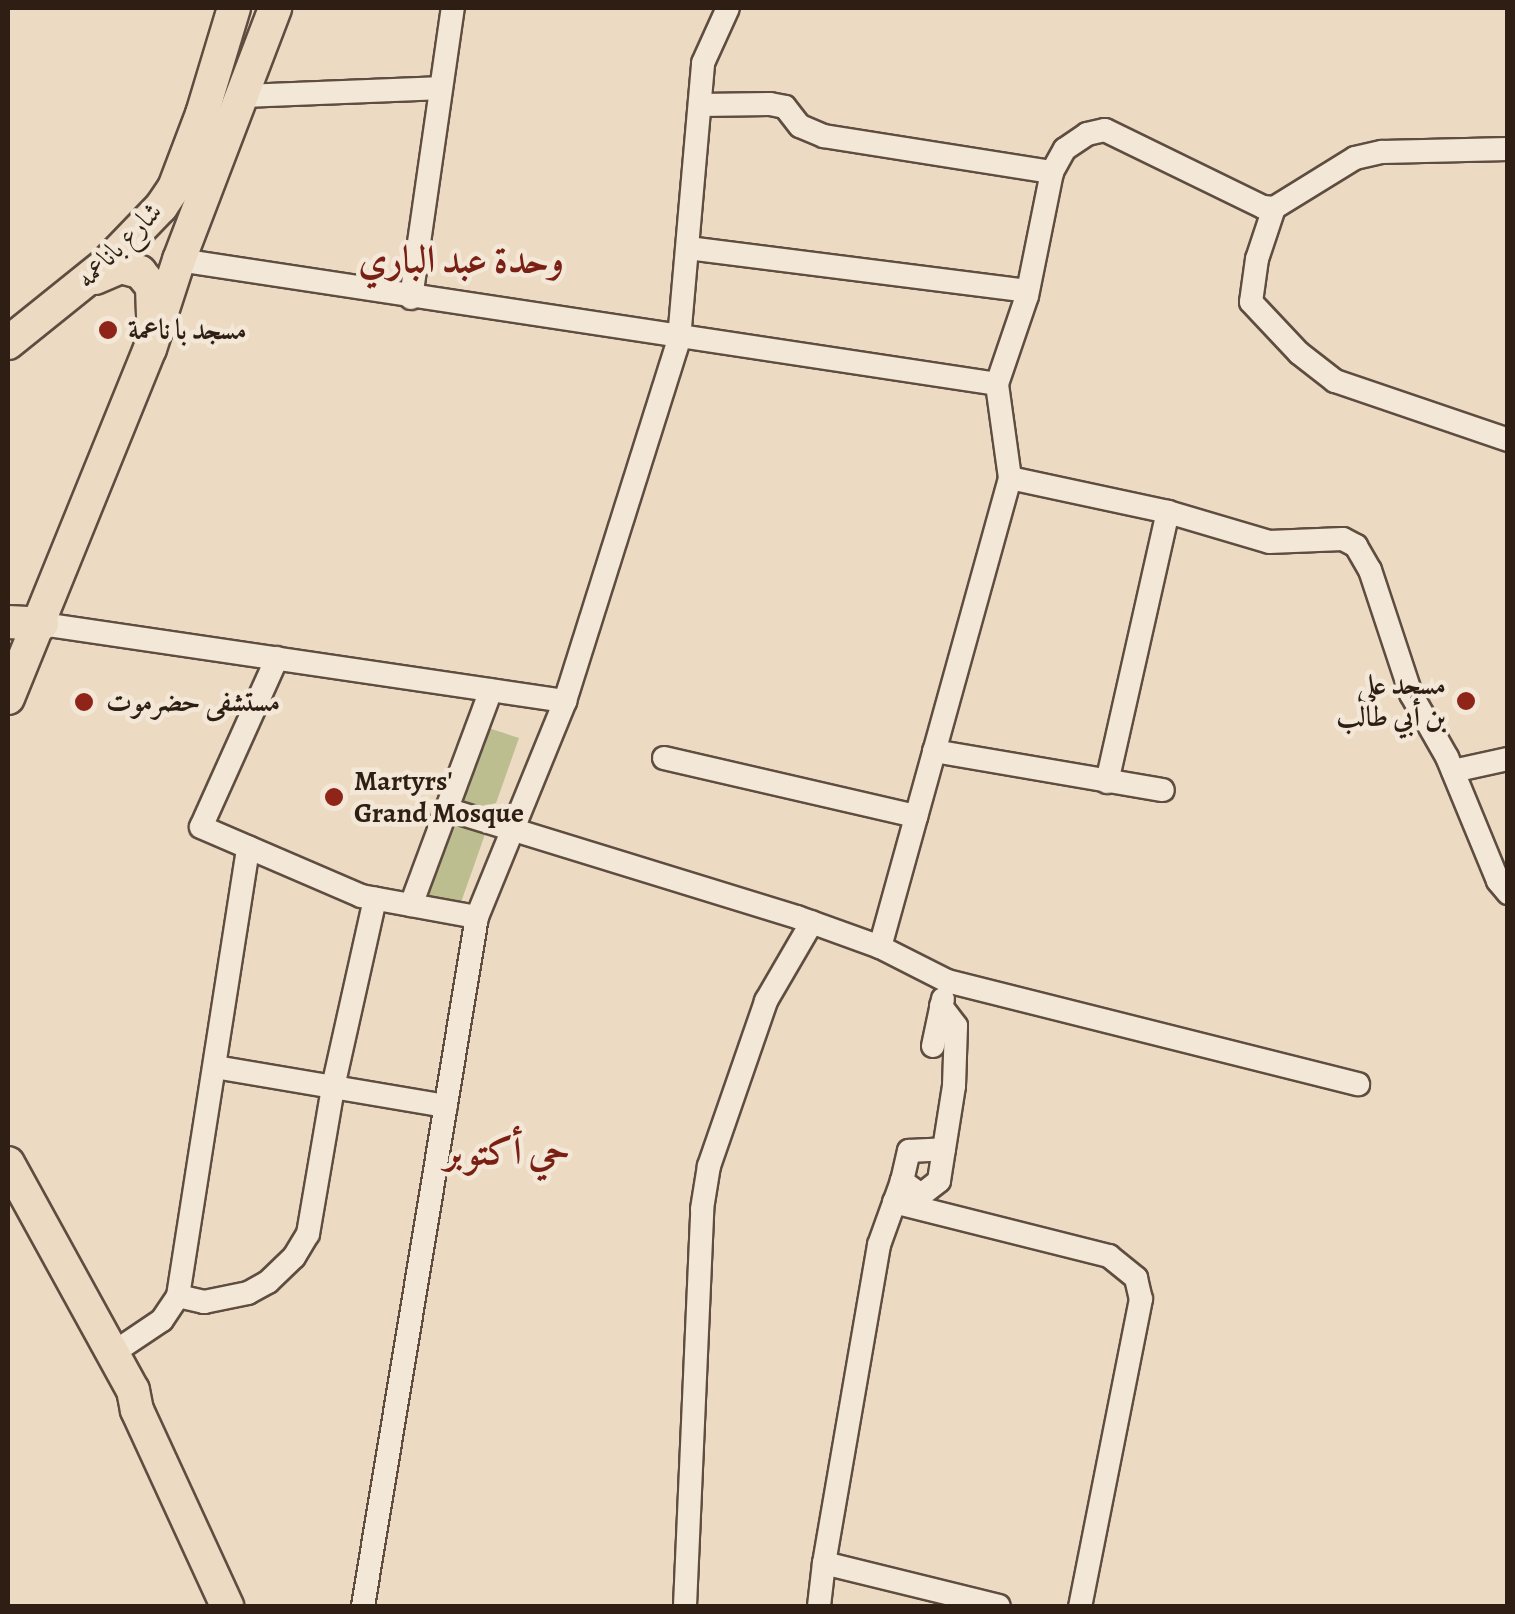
<!DOCTYPE html>
<meta charset="utf-8">
<style>
body{margin:0}
#map{position:relative;width:1515px;height:1614px;overflow:hidden;background:#ecdbc2;font-family:Alegreya,Amiri,serif}
div>[style]{position:absolute}
[style*='--x']{left:calc(var(--x)*1px);top:calc(var(--y)*1px);width:calc(var(--w)*1px);rotate:calc(var(--a)*1deg)}
.green>*{inset:0;background:#bcbe90}
.roads{filter:drop-shadow(2px 0 #5e4d40) drop-shadow(-2px 0 #5e4d40) drop-shadow(0 2px #5e4d40) drop-shadow(0 -2px #5e4d40)}
.minor>*{height:22px;margin:-11px;padding:0 11px;transform-origin:11px;border-radius:11px;background:#f3e8d7}
.highway>*{height:32px;margin:-16px;padding:0 16px;transform-origin:16px;border-radius:16px;background:#ecdbc2}
.dots>*{width:28px;height:28px;translate:-50% -50%;box-sizing:border-box;border:5px solid #f3e8d7;border-radius:50%}
span{translate:-50% -50%;white-space:nowrap;text-align:center;line-height:1.15;-webkit-text-stroke:9px #f3e8d7;paint-order:stroke}
.street-label{font-size:28px;color:#2f1e14}
.poi-label{font-size:28px;color:#2f1e14;font-weight:700}
.left{translate:0 -50%;text-align:left}
.right{translate:-100% -50%;text-align:right}
.district-label{font-size:38px;color:#7a1f14;font-weight:700}
.frame{position:absolute;inset:0;border:10px solid #2f1e14;pointer-events:none}
</style>
<div id="map">
<div class="green">
<i style="clip-path:polygon(470px 722px,519px 738px,459px 908px,401px 900px)"></i>
</div>
<div class="roads">
<div class="minor">
<i style="--x:242;--y:96;--w:197;--a:-2.3"></i>
<i style="--x:700;--y:105;--w:70;--a:-0.8"></i>
<i style="--x:770;--y:104;--w:15;--a:11"></i>
<i style="--x:785;--y:107;--w:24;--a:52"></i>
<i style="--x:800;--y:126;--w:26;--a:23"></i>
<i style="--x:824;--y:136;--w:231;--a:9"></i>
<i style="--x:1274;--y:208;--w:54;--a:108.4"></i>
<i style="--x:1257;--y:259;--w:43;--a:97.9"></i>
<i style="--x:1251;--y:302;--w:70;--a:46.7"></i>
<i style="--x:1299;--y:353;--w:46;--a:37.9"></i>
<i style="--x:1335;--y:381;--w:183;--a:18.8"></i>
<i style="--x:688;--y:248;--w:342;--a:7.2"></i>
<i style="--x:179;--y:260;--w:827;--a:8.62"></i>
<i style="--x:411;--y:298;--w:293;--a:-81.8"></i>
<i style="--x:1010;--y:478;--w:162;--a:12.1"></i>
<i style="--x:1168;--y:512;--w:105;--a:16.5"></i>
<i style="--x:1269;--y:542;--w:74;--a:-2.3"></i>
<i style="--x:1343;--y:539;--w:15;--a:28"></i>
<i style="--x:1356;--y:546;--w:28;--a:60"></i>
<i style="--x:1370;--y:570;--w:131;--a:71.7"></i>
<i style="--x:1411;--y:694;--w:73;--a:60.3"></i>
<i style="--x:1447;--y:757;--w:134;--a:67.6"></i>
<i style="--x:1498;--y:881;--w:16;--a:50"></i>
<i style="--x:42;--y:624;--w:529;--a:8.38"></i>
<i style="--x:277;--y:658;--w:185;--a:114.2"></i>
<i style="--x:201;--y:827;--w:174;--a:23.3"></i>
<i style="--x:361;--y:896;--w:118;--a:10.3"></i>
<i style="--x:934;--y:751;--w:232;--a:9.7"></i>
<i style="--x:664;--y:758;--w:259;--a:13"></i>
<i style="--x:1453;--y:771;--w:56;--a:-12.3"></i>
<i style="--x:1107;--y:782;--w:277;--a:-77.3"></i>
<i style="--x:446;--y:809;--w:367;--a:17.1"></i>
<i style="--x:797;--y:917;--w:88;--a:19.9"></i>
<i style="--x:880;--y:947;--w:75;--a:26.9"></i>
<i style="--x:947;--y:981;--w:424;--a:14.1"></i>
<i style="--x:411;--y:905;--w:229;--a:-69.6"></i>
<i style="--x:880;--y:947;--w:487;--a:-74.5"></i>
<i style="--x:1010;--y:478;--w:95;--a:-97.9"></i>
<i style="--x:997;--y:384;--w:93;--a:-71.2"></i>
<i style="--x:1027;--y:296;--w:126;--a:-78.6"></i>
<i style="--x:1052;--y:172;--w:26;--a:-61"></i>
<i style="--x:1065;--y:149;--w:27;--a:-34"></i>
<i style="--x:1087;--y:134;--w:18;--a:-13"></i>
<i style="--x:1105;--y:130;--w:176;--a:26"></i>
<i style="--x:1263;--y:207;--w:11;--a:5"></i>
<i style="--x:1274;--y:208;--w:95;--a:-31.7"></i>
<i style="--x:1355;--y:158;--w:28;--a:-13"></i>
<i style="--x:1382;--y:152;--w:126;--a:-1.4"></i>
<i style="--x:941;--y:1006;--w:25;--a:53"></i>
<i style="--x:956;--y:1026;--w:60;--a:91.9"></i>
<i style="--x:954;--y:1086;--w:96;--a:99"></i>
<i style="--x:939;--y:1181;--w:23;--a:142"></i>
<i style="--x:921;--y:1195;--w:24;--a:-144"></i>
<i style="--x:902;--y:1181;--w:31;--a:-77"></i>
<i style="--x:909;--y:1151;--w:35;--a:-3"></i>
<i style="--x:933;--y:1046;--w:48;--a:-78"></i>
<i style="--x:215;--y:1067;--w:234;--a:9.6"></i>
<i style="--x:902;--y:1181;--w:68;--a:109.8"></i>
<i style="--x:879;--y:1245;--w:323;--a:99.8"></i>
<i style="--x:824;--y:1563;--w:180;--a:13.8"></i>
<i style="--x:894;--y:1202;--w:222;--a:14.1"></i>
<i style="--x:1109;--y:1256;--w:35;--a:39"></i>
<i style="--x:1136;--y:1278;--w:22;--a:77"></i>
<i style="--x:1141;--y:1299;--w:313;--a:101.2"></i>
<i style="--x:178;--y:1296;--w:27;--a:13"></i>
<i style="--x:204;--y:1302;--w:45;--a:-11.6"></i>
<i style="--x:248;--y:1293;--w:23;--a:-29"></i>
<i style="--x:268;--y:1282;--w:36;--a:-44"></i>
<i style="--x:294;--y:1257;--w:27;--a:-59"></i>
<i style="--x:308;--y:1234;--w:149;--a:-80.3"></i>
<i style="--x:333;--y:1087;--w:193;--a:-77.4"></i>
<i style="--x:113;--y:1353;--w:59;--a:-34"></i>
<i style="--x:162;--y:1320;--w:29;--a:-56"></i>
<i style="--x:178;--y:1296;--w:454;--a:-81.1"></i>
<i style="--x:363;--y:1606;--w:698;--a:-80.61"></i>
<i style="--x:477;--y:917;--w:233;--a:-67.8"></i>
<i style="--x:565;--y:701;--w:380;--a:-72.5"></i>
<i style="--x:679;--y:339;--w:277;--a:-85"></i>
<i style="--x:703;--y:63;--w:60;--a:-65.6"></i>
<i style="--x:685;--y:1606;--w:397;--a:-87.5"></i>
<i style="--x:702;--y:1209;--w:44;--a:-80.8"></i>
<i style="--x:709;--y:1166;--w:175;--a:-70.9"></i>
<i style="--x:766;--y:1001;--w:91;--a:-59.8"></i>
<i style="--x:819;--y:1606;--w:43;--a:-83.4"></i>
</div>
<div class="highway">
<i style="--x:95;--y:278;--w:28;--a:-23"></i>
<i style="--x:121;--y:267;--w:20;--a:15"></i>
<i style="--x:140;--y:272;--w:19;--a:51"></i>
<i style="--x:152;--y:287;--w:38;--a:88"></i>
<i style="--x:8;--y:343;--w:124;--a:-38.8"></i>
<i style="--x:105;--y:265;--w:81;--a:-46"></i>
<i style="--x:161;--y:207;--w:23;--a:-56"></i>
<i style="--x:174;--y:188;--w:79;--a:-69.3"></i>
<i style="--x:202;--y:114;--w:111;--a:-73.2"></i>
<i style="--x:8;--y:622;--w:34;--a:3"></i>
<i style="--x:8;--y:698;--w:377;--a:-67.9"></i>
<i style="--x:150;--y:349;--w:94;--a:-72"></i>
<i style="--x:179;--y:260;--w:270;--a:-69.1"></i>
<i style="--x:8;--y:1163;--w:259;--a:61.2"></i>
<i style="--x:133;--y:1390;--w:20;--a:79"></i>
<i style="--x:137;--y:1410;--w:216;--a:65.3"></i>
</div>
</div>
<div class="dots">
<i style="left:108px;top:330px;background:#8f2418"></i>
<i style="left:1466px;top:701px;background:#8f2418"></i>
<i style="left:84px;top:702px;background:#8f2418"></i>
<i style="left:334px;top:797px;background:#8f2418"></i>
</div>
<div class="street-label">
<span style="left:119px;top:245px;rotate:-45deg">شارع باناعمه</span>
</div>
<div class="poi-label">
<span class="left" style="left:128px;top:330px">مسجد با ناعمة</span>
<span class="right" style="left:1446px;top:701px">مسجد علي<br>بن أبي طالب</span>
<span class="left" style="left:106px;top:702px">مستشفى حضرموت</span>
<span class="left" style="left:354px;top:797px">Martyrs'<br>Grand Mosque</span>
</div>
<div class="district-label">
<span style="left:461px;top:260px">وحدة عبد الباري</span>
<span style="left:507px;top:1152px">حي أكتوبر</span>
</div>
<div class="frame"></div>
</div>
